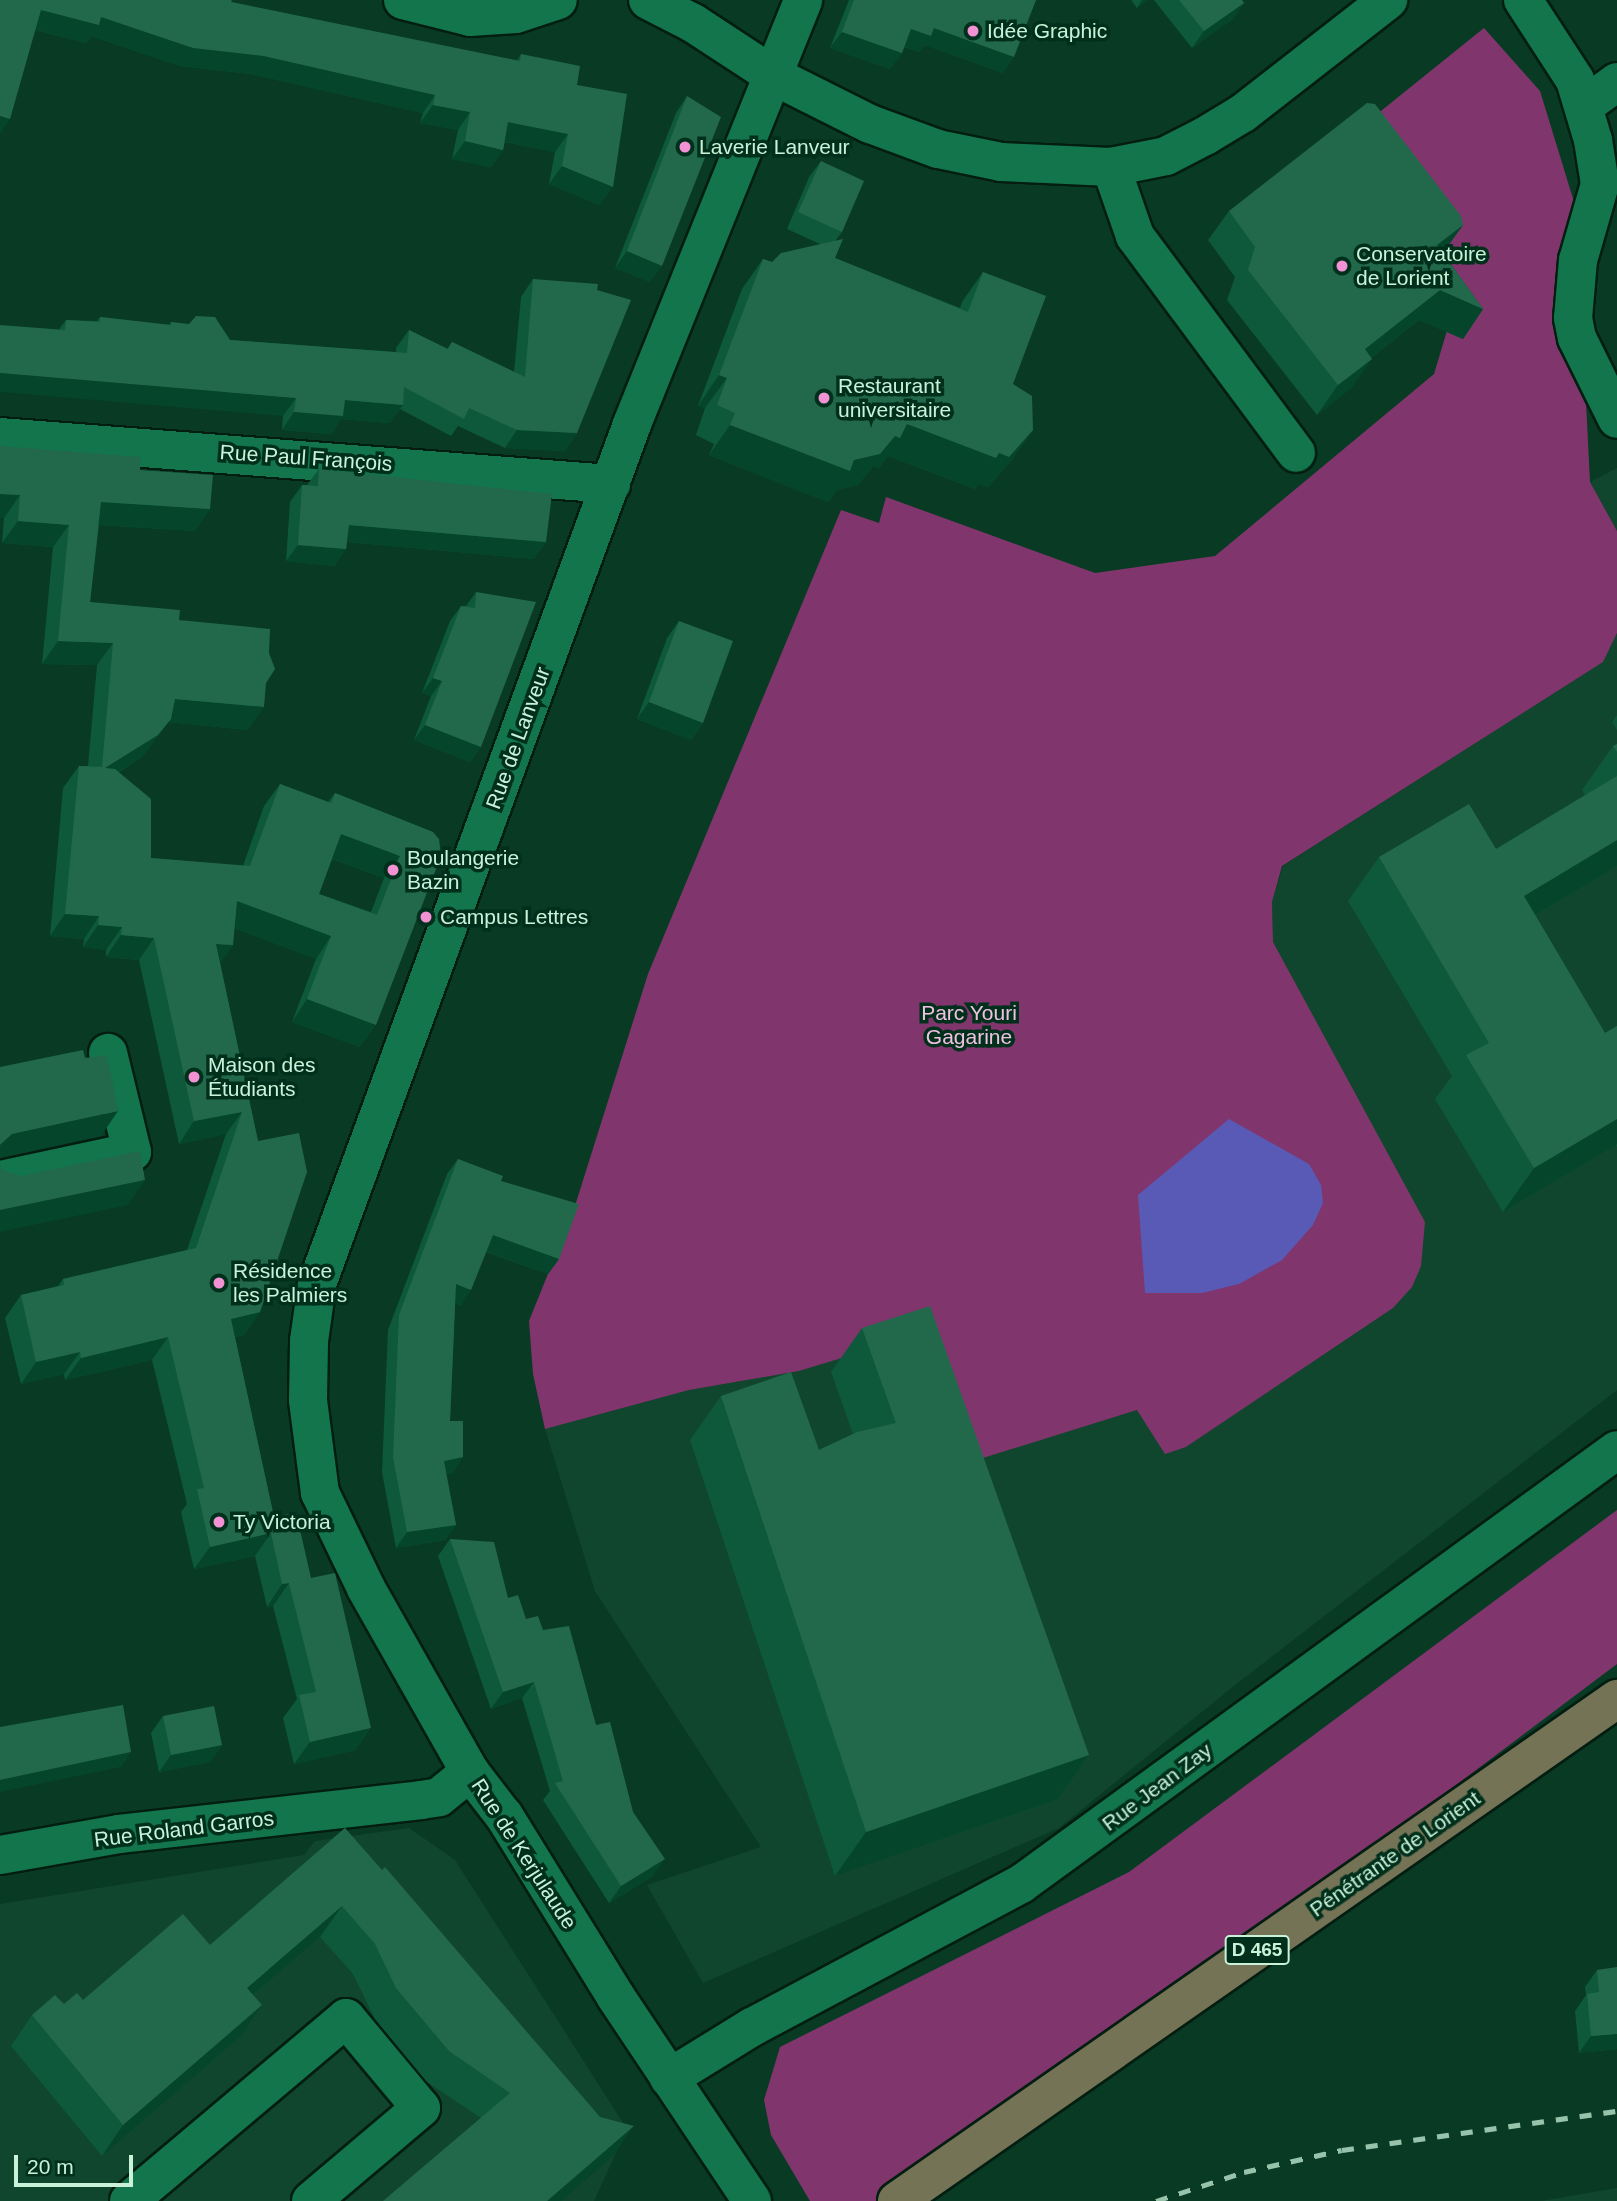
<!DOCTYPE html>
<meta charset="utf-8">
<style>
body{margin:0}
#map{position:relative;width:1617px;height:2201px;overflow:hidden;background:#093a24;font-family:Arial,sans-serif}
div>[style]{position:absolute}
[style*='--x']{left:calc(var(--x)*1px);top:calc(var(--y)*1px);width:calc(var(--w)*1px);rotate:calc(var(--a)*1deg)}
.built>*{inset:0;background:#11462e}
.green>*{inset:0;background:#80366c}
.water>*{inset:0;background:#585ab6}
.roads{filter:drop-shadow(2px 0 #031e11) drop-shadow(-2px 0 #031e11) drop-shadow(0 2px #031e11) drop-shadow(0 -2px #031e11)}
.minor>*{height:38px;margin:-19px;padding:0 19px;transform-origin:19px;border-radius:19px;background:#13754c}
.major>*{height:38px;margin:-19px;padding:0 19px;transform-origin:19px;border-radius:19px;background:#747356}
.rail>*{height:5px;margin-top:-2.5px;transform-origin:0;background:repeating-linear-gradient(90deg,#98c3ab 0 12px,transparent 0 24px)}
.wall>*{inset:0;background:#0e593b}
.shaded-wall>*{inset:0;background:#04452b}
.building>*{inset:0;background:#22694c}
.dots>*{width:19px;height:19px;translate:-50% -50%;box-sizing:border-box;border:4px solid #00301b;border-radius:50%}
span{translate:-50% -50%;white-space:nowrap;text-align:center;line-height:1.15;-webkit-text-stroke:7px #00301b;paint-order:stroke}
.shield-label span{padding:2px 5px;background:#00301b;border:2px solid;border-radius:5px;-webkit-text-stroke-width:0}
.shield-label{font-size:19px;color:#c9f2d9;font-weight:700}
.poi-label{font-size:21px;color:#c9f2d9}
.left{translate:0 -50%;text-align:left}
.street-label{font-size:21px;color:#c9f2d9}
.park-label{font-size:21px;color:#f1c1e1}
.scale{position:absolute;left:14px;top:2155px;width:119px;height:32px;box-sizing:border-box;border:4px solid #c9f2d9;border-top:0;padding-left:9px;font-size:21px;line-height:24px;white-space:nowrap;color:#c9f2d9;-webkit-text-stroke:5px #00301b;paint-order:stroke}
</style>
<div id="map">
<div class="built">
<i style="clip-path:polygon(1617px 468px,1617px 531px,1590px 482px)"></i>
<i style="clip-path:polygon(1617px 633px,1617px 1390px,1235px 1685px,1059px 1828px,703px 1983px,647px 1885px,761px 1847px,595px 1591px,545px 1429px,689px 1390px,799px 1371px,911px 1336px,957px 1465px,1138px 1410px,1186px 1447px,1393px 1308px,1299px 990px,1273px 942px,1272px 902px,1283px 866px,1603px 662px)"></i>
<i style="clip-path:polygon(409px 1828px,455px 1860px,627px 2129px,594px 2201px,0 2201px,0 1904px,304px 1855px,315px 1841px)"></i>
<i style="clip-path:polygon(1617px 2188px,1617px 2201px,1541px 2201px)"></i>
</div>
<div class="green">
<i style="clip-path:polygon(1484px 28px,1540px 91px,1590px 254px,1585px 382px,1590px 482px,1617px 531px,1617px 633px,1603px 662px,1282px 866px,1272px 902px,1273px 942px,1425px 1222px,1421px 1266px,1412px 1287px,1393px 1308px,1186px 1447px,1165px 1454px,1137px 1410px,957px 1466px,911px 1337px,799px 1371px,689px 1390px,545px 1429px,533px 1374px,529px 1321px,574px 1209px,648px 974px,841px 510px,879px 523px,886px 497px,1095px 573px,1215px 556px,1434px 374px,1452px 314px,1451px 259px,1437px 221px,1361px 127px)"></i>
<i style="clip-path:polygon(1617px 1510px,1617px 1664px,1395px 1831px,878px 2201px,810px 2201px,771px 2135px,764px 2100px,780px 2047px,1129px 1872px)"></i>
</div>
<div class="water">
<i style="clip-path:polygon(1229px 1119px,1309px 1164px,1321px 1185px,1323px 1203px,1313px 1225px,1282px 1260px,1239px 1284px,1202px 1293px,1145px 1293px,1138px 1195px)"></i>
</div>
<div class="roads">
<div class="minor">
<i style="--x:403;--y:0;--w:69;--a:14.2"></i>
<i style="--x:470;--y:17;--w:46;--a:-3.7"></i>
<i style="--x:516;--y:14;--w:44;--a:-18.4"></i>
<i style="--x:648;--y:0;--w:51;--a:27.1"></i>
<i style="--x:693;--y:23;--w:97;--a:33.2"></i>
<i style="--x:774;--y:76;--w:107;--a:26.6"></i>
<i style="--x:870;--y:124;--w:72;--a:20.2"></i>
<i style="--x:938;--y:149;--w:64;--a:11.7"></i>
<i style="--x:1001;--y:162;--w:110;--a:2.6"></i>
<i style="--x:1111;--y:167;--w:56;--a:-11.3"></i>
<i style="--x:1166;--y:156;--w:44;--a:-27.1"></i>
<i style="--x:1205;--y:136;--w:44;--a:-31.2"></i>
<i style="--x:1243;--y:113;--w:184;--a:-37.9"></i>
<i style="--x:1523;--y:0;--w:95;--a:57"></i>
<i style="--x:1575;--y:80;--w:63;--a:73.3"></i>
<i style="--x:1593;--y:140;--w:45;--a:81"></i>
<i style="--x:1600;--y:184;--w:79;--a:106.1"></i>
<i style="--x:1578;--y:260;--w:58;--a:94.9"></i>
<i style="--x:1573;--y:318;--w:20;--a:79"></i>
<i style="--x:1577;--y:338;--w:90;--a:63.7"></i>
<i style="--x:1584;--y:106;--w:41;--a:-36"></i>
<i style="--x:1111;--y:167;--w:73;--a:70.8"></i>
<i style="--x:1135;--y:236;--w:270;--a:53.4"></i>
<i style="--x:0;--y:437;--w:613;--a:4.4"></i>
<i style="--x:0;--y:1180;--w:135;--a:-12"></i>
<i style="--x:132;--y:1152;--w:102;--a:-103.6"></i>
<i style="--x:0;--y:1855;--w:121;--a:-10"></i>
<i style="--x:119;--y:1834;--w:304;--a:-6.4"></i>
<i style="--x:421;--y:1800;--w:18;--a:-9"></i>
<i style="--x:439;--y:1797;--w:40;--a:-39"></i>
<i style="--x:669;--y:2078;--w:97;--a:-31.6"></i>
<i style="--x:752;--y:2027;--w:305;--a:-28"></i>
<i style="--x:1021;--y:1884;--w:737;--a:-36.06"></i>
<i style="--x:129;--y:2201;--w:284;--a:-40.1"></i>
<i style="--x:346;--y:2018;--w:117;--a:50.2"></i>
<i style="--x:421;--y:2108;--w:144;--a:139.8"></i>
<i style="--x:752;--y:2201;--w:245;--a:-123.7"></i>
<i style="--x:616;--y:1997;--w:213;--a:-121.7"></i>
<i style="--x:504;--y:1816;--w:56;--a:-127.7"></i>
<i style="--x:470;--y:1772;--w:211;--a:-119.5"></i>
<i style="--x:366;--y:1588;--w:106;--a:-115.8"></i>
<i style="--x:320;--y:1493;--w:94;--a:-97.4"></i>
<i style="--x:308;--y:1400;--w:59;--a:-89"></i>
<i style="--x:309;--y:1341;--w:58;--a:-82"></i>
<i style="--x:317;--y:1284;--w:916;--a:-69.88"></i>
<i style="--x:632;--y:424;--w:457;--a:-68"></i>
</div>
<div class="major">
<i style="--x:897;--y:2201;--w:878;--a:-34.89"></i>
</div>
</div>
<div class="rail">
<i style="--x:1156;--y:2201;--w:93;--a:-18.2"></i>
<i style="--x:1244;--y:2172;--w:100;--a:-12.7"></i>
<i style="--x:1342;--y:2150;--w:278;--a:-8.1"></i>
</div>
<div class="wall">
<i style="clip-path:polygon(0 0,231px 2px,517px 61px,521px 54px,577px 85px,600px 205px,549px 184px,555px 152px,505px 142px,503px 150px,491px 167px,452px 159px,458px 130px,420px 123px,423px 113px,251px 74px,180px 66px,91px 36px,86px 43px,35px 30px)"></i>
<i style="clip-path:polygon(849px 0,1036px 0,1003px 73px,925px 45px,920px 52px,904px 47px,902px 53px,890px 69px,830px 48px)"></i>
<i style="clip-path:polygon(1131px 0,1147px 0,1137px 8px)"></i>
<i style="clip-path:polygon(1154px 0,1242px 0,1244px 3px,1233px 19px,1192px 48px)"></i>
<i style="clip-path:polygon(687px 96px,650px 282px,615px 268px,676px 113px)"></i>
<i style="clip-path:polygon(821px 161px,842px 232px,836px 240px,835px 258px,960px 308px,962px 302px,983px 272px,1013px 384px,1033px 430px,1011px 461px,988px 487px,978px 484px,975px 489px,888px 456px,879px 468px,873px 466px,858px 485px,837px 490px,828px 502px,709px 455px,714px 444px,696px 435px,705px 408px,698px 406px,742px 289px,763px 259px,772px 262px,820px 244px,787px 229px,809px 177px)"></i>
<i style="clip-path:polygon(1229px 211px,1463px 225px,1443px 253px,1483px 309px,1463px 339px,1419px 320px,1371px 358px,1351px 388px,1317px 415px,1227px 300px,1235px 277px,1208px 240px)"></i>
<i style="clip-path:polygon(533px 279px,577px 433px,565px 451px,505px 448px,458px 426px,451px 436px,400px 409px,390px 423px,341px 419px,331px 434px,282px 430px,283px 416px,59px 329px,66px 320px,97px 321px,100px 317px,169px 325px,171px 322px,230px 340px,396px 352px,396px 348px,409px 330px,447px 349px,452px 342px,514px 372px,521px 297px)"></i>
<i style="clip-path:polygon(evenodd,0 446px,140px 470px,210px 509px,195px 531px,99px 525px,90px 602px,179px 620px,266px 683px,248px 730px,168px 722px,142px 757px,119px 772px,151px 858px,243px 866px,264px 806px,280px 784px,328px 802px,335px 793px,433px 832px,360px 1047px,292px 1022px,316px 959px,234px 928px,233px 945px,220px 963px,258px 1141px,260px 1312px,244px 1335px,235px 1337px,274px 1517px,311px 1578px,356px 1750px,294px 1764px,283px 1718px,297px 1699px,273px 1606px,267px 1607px,255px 1556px,194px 1569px,181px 1512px,187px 1504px,152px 1360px,65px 1380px,64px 1374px,21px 1384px,5px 1318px,21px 1295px,58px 1286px,63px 1279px,187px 1250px,226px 1134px,179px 1144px,139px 960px,106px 957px,106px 950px,83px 947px,84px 939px,50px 936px,63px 788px,79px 766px,88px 766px,97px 665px,42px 664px,53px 547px,2px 543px,4px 518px,0 518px,0 446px,332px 859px,384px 878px,371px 912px,319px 894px,332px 859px)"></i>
<i style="clip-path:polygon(319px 469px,546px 542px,534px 559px,347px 542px,346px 549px,334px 566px,286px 561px,290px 502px,302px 485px,307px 485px)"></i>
<i style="clip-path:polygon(476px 592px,481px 747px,470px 762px,414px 740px,431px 696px,422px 693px,450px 621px,461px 606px,466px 606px)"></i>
<i style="clip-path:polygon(679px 621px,703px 723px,691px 740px,637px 719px,667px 638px)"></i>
<i style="clip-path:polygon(1617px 715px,1617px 730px,1612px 722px)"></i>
<i style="clip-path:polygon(1617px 744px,1617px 866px,1535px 915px,1605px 1033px,1617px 1026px,1617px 1147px,1616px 1145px,1503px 1212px,1435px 1099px,1452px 1076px,1348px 901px,1379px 857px,1496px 849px,1585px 795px,1582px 790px,1613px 746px)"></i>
<i style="clip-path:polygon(458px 1159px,501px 1181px,559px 1259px,548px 1274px,486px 1252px,461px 1306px,455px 1303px,450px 1421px,463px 1457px,452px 1473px,446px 1474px,456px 1525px,445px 1540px,396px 1548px,382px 1472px,388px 1330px,447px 1174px)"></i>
<i style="clip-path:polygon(862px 1328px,1089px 1755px,1058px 1799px,835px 1876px,690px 1440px,721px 1396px,819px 1450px,853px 1434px,831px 1372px)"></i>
<i style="clip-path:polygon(450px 1539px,508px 1598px,526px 1619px,543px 1630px,596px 1725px,633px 1812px,653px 1876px,609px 1903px,543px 1800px,550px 1791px,522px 1698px,491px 1709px,438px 1556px)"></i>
<i style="clip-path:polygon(163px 1716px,222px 1745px,210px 1762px,159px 1772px,151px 1733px)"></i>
<i style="clip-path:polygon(345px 1828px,613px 2156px,481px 2118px,427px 2082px,375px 2019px,353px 1974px,320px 1937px,253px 1995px,241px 2036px,102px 2156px,11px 2046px,32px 2015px,64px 2004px,83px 2000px,210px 1945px)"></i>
<i style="clip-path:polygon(1597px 1970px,1617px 2049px,1579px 2053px,1575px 2011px,1586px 1995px,1585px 1987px)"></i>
</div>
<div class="shaded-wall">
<i style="clip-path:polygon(1142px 0,1147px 0,1137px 8px)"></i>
<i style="clip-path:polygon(1244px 3px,1233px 19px,1192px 48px,1204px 31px)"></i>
<i style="clip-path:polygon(41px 10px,101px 17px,264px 56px,435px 95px,423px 113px,251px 74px,180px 66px,91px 36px,86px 43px,28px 28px)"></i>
<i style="clip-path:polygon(934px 28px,1014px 57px,1003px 73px,925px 45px,920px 52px,900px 45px,911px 29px)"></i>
<i style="clip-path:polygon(842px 32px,902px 53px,890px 69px,830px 48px)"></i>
<i style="clip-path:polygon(433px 105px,470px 112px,458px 130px,420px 123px)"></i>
<i style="clip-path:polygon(0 116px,10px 119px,0 134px)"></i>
<i style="clip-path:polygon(508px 122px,568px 134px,555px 152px,496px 140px)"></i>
<i style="clip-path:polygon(465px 141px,503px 150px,491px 167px,452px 159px)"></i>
<i style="clip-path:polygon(562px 166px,613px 187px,600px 205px,549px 184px)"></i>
<i style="clip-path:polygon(1463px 225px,1442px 254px,1437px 245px)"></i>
<i style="clip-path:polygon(627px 251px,662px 266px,650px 282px,615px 268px)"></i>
<i style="clip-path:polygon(1440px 290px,1483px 309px,1463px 339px,1419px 320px,1344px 379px,1365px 349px)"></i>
<i style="clip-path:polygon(1372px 359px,1351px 388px,1317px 415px,1338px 385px)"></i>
<i style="clip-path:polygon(0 373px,296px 398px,283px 416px,0 392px)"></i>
<i style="clip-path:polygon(719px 375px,727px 378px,705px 408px,698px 406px)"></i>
<i style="clip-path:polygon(345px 400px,403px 405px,390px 423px,341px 419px,331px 434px,282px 430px,294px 412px)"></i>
<i style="clip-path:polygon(907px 424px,999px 453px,1033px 430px,1011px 461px,988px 487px,978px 484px,975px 489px,888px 456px,879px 468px,873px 466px,858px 485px,837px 490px,828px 502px,709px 455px,730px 425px,895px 436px)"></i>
<i style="clip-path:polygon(517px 430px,577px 433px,565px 451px,505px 448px)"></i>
<i style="clip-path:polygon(0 494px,20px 495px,4px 518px,0 518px)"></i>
<i style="clip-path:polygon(101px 502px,210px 509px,195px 531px,85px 524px)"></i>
<i style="clip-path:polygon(18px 521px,69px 525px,53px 547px,2px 543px)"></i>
<i style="clip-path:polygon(349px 525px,546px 542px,534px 559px,337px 541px)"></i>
<i style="clip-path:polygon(298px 545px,346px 549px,334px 566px,286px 561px)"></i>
<i style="clip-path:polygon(58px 641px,113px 643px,97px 665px,42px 664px)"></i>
<i style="clip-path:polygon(433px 678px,442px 681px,431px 696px,422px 693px)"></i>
<i style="clip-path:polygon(175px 699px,264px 707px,248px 730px,168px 722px,142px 757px,89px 790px,105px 768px)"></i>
<i style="clip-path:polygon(649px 702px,703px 723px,691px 740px,637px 719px)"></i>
<i style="clip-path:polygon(425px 725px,481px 747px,470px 762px,414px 740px)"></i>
<i style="clip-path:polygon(341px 834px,400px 856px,384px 878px,325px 856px)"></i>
<i style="clip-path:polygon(1617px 840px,1617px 866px,1493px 940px,1524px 896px)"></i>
<i style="clip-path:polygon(237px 901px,331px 936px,316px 959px,221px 923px)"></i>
<i style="clip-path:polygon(65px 914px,99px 916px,84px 939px,50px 936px)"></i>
<i style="clip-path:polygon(98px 925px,122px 927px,106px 950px,83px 947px)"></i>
<i style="clip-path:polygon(121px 935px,154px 938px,139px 960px,106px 957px)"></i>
<i style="clip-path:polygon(216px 944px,233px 945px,217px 968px)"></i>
<i style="clip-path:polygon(307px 999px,376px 1025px,360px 1047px,292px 1022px)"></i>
<i style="clip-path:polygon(118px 1111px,101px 1136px,0 1158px,0 1145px,12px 1134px)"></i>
<i style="clip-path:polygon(242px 1112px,226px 1134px,179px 1144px,194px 1121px)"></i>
<i style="clip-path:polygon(1617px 1119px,1617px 1144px,1616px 1145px,1503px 1212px,1534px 1168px)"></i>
<i style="clip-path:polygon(145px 1180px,128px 1205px,0 1232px,0 1210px)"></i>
<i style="clip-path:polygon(493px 1235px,559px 1259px,548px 1274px,482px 1250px)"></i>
<i style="clip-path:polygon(456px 1284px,471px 1290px,461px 1306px,445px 1300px)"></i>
<i style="clip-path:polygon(260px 1312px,244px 1335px,215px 1341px,231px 1319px)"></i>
<i style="clip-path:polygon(168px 1337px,152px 1360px,65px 1380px,81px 1358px)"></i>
<i style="clip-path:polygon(80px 1352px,64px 1374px,21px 1384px,36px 1362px)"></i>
<i style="clip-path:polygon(463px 1457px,452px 1473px,433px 1476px,444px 1461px)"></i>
<i style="clip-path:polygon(456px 1525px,445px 1540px,396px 1548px,407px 1532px)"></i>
<i style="clip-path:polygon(271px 1533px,255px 1556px,194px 1569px,210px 1547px)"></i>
<i style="clip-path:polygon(289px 1583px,273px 1606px,267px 1607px,282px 1584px)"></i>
<i style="clip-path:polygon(534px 1682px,522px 1698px,491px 1709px,503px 1692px)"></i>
<i style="clip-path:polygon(371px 1728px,356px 1750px,294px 1764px,310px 1742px)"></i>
<i style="clip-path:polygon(222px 1745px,210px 1762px,159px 1772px,171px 1755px)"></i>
<i style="clip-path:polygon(131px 1752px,121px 1767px,0 1792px,0 1780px)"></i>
<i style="clip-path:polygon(1089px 1755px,1058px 1799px,835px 1876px,866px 1832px)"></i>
<i style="clip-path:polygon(665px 1859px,653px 1876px,609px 1903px,621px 1886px)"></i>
<i style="clip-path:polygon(342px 1906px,320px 1937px,226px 2018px,247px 1988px)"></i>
<i style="clip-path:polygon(262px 2005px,241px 2036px,102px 2156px,123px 2125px)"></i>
<i style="clip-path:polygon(1617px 2034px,1617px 2049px,1579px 2053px,1591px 2036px)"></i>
<i style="clip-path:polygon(634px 2126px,613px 2156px,561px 2201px,547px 2201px)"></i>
</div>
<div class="building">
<i style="clip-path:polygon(0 0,232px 0,231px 2px,520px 61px,521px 54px,580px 66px,577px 85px,627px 94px,613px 187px,562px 166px,568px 134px,508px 122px,503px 150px,465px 141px,470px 112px,433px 105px,435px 95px,264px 56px,193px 48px,101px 17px,99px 25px,41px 10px,10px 119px,0 116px)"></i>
<i style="clip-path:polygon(854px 0,1036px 0,1014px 57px,934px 28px,931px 36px,911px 29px,902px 53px,842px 32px)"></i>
<i style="clip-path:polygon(1179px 0,1242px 0,1244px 3px,1204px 31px)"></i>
<i style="clip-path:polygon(687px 96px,721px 117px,662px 266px,627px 251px)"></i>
<i style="clip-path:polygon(1367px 103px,1375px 104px,1461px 216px,1463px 225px,1437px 245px,1483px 309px,1440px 290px,1365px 349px,1372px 359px,1338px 385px,1248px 270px,1255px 247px,1229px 211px)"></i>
<i style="clip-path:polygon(821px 161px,864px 181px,842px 232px,798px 212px)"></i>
<i style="clip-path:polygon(843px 239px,835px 258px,968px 312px,983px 272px,1046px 296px,1013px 384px,1032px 396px,1033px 430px,1009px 457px,999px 453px,996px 458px,907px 424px,900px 438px,895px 436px,880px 454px,854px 460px,850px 471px,730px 425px,735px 413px,717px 405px,727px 378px,719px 375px,763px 259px,772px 262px,781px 253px)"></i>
<i style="clip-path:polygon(533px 279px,598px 284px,597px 290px,631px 300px,577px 433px,517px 430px,469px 408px,464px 419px,404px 387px,403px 405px,345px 400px,343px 416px,294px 412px,296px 398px,0 373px,0 325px,65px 330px,66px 320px,100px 322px,100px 317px,171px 325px,171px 322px,189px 324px,196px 316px,215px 317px,230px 340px,407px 353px,409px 330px,448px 349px,452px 342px,525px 377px)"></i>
<i style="clip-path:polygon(evenodd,0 446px,141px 457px,140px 470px,213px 475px,210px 509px,101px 502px,90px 602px,180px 610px,179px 620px,270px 629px,269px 653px,275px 669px,266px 683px,264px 707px,175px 699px,171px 719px,158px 735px,105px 768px,115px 769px,151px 799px,151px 858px,250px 866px,280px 784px,331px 803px,335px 793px,433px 832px,439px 839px,441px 856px,376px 1025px,307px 999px,331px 936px,237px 901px,233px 945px,216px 944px,258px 1141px,299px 1133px,307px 1172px,260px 1312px,231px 1319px,274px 1517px,296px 1512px,311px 1578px,335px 1573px,371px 1728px,310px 1742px,299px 1695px,316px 1692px,289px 1583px,282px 1584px,271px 1533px,210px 1547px,197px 1489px,204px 1488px,168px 1337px,81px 1358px,80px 1352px,36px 1362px,21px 1295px,64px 1285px,63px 1279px,196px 1248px,242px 1112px,194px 1121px,154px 938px,121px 935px,122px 927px,98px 925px,99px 916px,65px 914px,79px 766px,102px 767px,113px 643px,58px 641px,69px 525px,18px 521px,20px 495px,0 494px,0 446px,341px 834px,400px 856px,377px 915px,319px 894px,341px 834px)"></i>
<i style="clip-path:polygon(319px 469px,552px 494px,546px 542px,349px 525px,346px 549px,298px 545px,302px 485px,318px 486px)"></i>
<i style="clip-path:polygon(476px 592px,536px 602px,481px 747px,425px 725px,442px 681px,433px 678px,461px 606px,475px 608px)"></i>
<i style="clip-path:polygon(679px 621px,733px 641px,703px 723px,649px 702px)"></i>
<i style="clip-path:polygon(1617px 744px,1617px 752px,1613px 746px)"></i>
<i style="clip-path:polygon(1617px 776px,1617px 840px,1524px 896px,1605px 1033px,1617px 1026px,1617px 1119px,1534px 1168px,1466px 1055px,1489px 1043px,1379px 857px,1469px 804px,1496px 849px)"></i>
<i style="clip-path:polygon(83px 1050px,85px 1058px,107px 1055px,118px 1111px,12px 1134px,0 1145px,0 1067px)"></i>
<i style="clip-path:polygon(140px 1151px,145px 1180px,0 1210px,0 1166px,2px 1170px,21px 1176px)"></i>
<i style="clip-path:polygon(458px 1159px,503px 1176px,501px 1181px,579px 1204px,559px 1259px,493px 1235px,471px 1290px,456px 1284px,450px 1421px,463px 1421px,463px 1457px,444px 1461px,456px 1525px,407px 1532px,393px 1457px,399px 1315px)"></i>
<i style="clip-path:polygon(930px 1306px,1089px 1755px,866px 1832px,721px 1396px,791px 1372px,819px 1450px,857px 1432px,896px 1423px,862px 1328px)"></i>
<i style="clip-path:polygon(450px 1539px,494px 1542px,508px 1598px,518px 1595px,526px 1619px,538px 1616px,543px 1630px,569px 1626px,596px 1725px,610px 1722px,633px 1812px,665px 1859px,621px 1886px,555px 1783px,563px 1781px,534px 1682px,503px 1692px)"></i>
<i style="clip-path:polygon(123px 1705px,131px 1752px,0 1780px,0 1727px)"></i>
<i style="clip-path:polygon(214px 1706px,222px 1745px,171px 1755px,163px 1716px)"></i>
<i style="clip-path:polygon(345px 1828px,382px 1870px,385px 1867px,600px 2117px,634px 2126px,547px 2201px,383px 2201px,510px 2093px,449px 2051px,396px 1988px,375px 1944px,342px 1906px,247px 1988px,262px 2005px,123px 2125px,32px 2015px,55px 1995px,64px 2004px,77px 1993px,83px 2000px,183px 1914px,210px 1945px)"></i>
<i style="clip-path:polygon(1617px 1967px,1617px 2034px,1591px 2036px,1587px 1994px,1599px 1992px,1597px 1970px)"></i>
</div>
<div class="dots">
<i style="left:973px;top:31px;background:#f391d5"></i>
<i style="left:685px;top:147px;background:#f391d5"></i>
<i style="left:1342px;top:266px;background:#f391d5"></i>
<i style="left:824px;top:398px;background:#f391d5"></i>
<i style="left:393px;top:870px;background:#f391d5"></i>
<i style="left:426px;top:917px;background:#f391d5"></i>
<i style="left:194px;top:1077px;background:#f391d5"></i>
<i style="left:219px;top:1283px;background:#f391d5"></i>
<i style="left:219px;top:1522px;background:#f391d5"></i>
</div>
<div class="shield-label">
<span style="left:1257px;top:1950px">D 465</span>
</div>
<div class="poi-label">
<span class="left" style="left:987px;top:31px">Idée Graphic</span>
<span class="left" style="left:699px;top:147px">Laverie Lanveur</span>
<span class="left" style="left:1356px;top:266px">Conservatoire<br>de Lorient</span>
<span class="left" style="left:838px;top:398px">Restaurant<br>universitaire</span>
<span class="left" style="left:407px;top:870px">Boulangerie<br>Bazin</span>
<span class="left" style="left:440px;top:917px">Campus Lettres</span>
<span class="left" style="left:208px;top:1077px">Maison des<br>Étudiants</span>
<span class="left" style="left:233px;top:1283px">Résidence<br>les Palmiers</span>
<span class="left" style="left:233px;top:1522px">Ty Victoria</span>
</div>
<div class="street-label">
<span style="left:306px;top:458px;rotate:4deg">Rue Paul François</span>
<span style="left:518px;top:738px;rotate:-70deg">Rue de Lanveur</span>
<span style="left:1157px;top:1787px;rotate:-37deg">Rue Jean Zay</span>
<span style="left:184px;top:1829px;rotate:-7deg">Rue Roland Garros</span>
<span style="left:524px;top:1854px;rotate:57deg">Rue de Kerjulaude</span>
<span style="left:1395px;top:1854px;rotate:-35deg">Pénétrante de Lorient</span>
</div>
<div class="park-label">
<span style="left:969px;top:1025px">Parc Youri<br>Gagarine</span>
</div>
<div class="scale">20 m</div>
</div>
